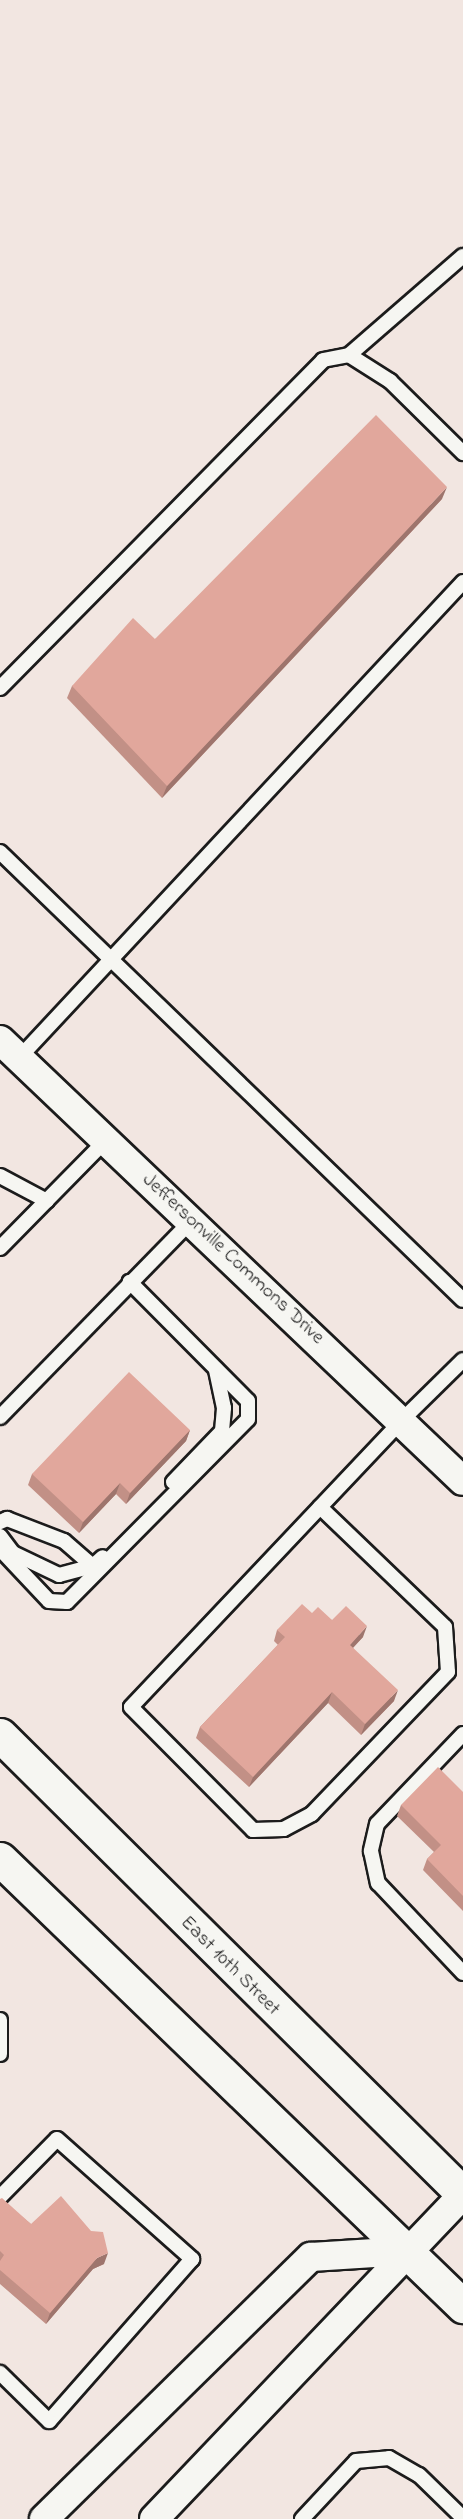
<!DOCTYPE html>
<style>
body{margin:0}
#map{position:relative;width:463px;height:2519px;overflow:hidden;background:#f2e6e1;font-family:"Indie Flower",sans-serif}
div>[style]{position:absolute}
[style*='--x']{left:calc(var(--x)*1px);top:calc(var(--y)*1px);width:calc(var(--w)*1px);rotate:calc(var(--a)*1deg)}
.roads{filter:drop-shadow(2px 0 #1c1c1c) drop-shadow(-2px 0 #1c1c1c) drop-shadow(0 2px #1c1c1c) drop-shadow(0 -2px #1c1c1c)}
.service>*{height:14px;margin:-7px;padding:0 7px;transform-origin:7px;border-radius:7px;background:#f6f6f2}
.minor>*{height:28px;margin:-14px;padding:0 14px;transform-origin:14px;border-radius:14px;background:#f6f6f2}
.primary>*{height:33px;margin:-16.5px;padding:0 16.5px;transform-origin:16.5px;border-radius:16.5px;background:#f6f6f2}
.wall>*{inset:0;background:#c29086}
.shaded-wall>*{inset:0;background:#9e756d}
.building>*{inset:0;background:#e1a79c}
span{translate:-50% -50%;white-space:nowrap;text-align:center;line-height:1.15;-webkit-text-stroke:4.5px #f6f6f2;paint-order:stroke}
.street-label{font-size:20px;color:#1c1c1c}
</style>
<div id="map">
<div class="roads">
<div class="service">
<i style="--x:349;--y:355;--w:151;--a:-41"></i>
<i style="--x:0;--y:688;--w:460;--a:-45.4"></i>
<i style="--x:323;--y:360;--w:26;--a:-11"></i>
<i style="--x:349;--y:355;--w:49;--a:32.4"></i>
<i style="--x:390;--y:381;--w:103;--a:44.6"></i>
<i style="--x:0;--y:852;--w:644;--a:44.06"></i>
<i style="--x:19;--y:1058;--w:651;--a:-46.99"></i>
<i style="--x:0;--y:1176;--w:53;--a:28"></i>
<i style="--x:0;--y:1248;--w:151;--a:-45.5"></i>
<i style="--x:0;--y:1417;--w:275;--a:-45.7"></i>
<i style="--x:173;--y:1482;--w:71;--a:-46.1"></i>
<i style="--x:222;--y:1431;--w:23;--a:-85"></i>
<i style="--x:224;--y:1408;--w:40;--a:-102"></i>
<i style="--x:320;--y:1507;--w:173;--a:43.8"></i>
<i style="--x:445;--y:1627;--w:45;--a:86.2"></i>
<i style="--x:448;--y:1672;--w:197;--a:133.8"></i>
<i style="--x:312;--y:1814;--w:32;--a:152"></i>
<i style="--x:284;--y:1829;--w:31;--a:178"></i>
<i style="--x:253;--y:1830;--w:173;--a:-134.8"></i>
<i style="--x:131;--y:1707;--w:396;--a:-46.6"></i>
<i style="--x:403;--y:1419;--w:84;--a:-44.5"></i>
<i style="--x:0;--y:1522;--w:8;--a:-23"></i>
<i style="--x:7;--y:1519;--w:61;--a:21.1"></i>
<i style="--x:64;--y:1541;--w:38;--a:41"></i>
<i style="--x:93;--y:1566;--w:13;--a:-42"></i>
<i style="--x:0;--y:1536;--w:21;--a:53"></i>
<i style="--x:13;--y:1553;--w:51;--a:25.6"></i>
<i style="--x:59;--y:1575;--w:35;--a:-15"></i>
<i style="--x:0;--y:1549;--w:71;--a:46.7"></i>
<i style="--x:49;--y:1601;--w:18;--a:3"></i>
<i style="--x:67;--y:1602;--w:257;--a:-45.3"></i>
<i style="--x:248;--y:1419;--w:18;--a:-90"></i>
<i style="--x:248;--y:1401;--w:168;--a:-134.8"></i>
<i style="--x:463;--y:1734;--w:124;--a:133.7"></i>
<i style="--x:377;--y:1824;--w:28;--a:103"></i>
<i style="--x:371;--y:1851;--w:33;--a:78"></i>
<i style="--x:378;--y:1883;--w:124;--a:46.6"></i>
<i style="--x:0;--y:2020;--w:34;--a:90"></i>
<i style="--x:0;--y:2197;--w:81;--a:-45.5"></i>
<i style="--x:57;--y:2139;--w:181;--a:41.6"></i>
<i style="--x:192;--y:2259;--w:216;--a:131.4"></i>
<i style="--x:49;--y:2421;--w:69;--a:-135.6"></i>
<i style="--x:302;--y:2519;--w:79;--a:-47"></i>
<i style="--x:356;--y:2461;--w:33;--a:-5"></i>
<i style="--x:389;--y:2458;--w:34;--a:30"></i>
<i style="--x:419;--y:2475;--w:62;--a:44.3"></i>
</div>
<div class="minor">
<i style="--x:0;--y:1040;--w:639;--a:43.61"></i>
<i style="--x:44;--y:2519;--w:374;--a:-44.5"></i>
<i style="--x:311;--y:2257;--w:95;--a:-3.6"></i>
<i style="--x:154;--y:2519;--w:448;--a:-46.4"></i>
</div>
<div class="primary">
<i style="--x:0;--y:1735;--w:652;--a:44.75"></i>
<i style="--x:0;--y:1859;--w:644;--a:43.99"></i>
</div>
</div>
<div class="wall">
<i style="clip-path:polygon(442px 499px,162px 798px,67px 698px,72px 686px,155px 639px)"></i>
<i style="clip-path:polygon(190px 1430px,186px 1441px,126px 1504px,116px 1494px,79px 1533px,28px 1485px,32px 1474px)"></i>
<i style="clip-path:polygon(312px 1613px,332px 1620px,363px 1637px,353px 1648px,394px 1701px,361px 1735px,328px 1703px,249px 1787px,196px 1738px,200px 1727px,278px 1645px,274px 1641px,277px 1630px)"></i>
<i style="clip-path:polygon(463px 1792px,463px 1911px,423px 1870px,427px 1859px,434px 1852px,397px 1816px,401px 1805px)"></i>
<i style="clip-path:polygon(0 2199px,31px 2224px,104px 2264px,93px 2269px,46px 2324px,0 2284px)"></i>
</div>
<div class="shaded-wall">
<i style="clip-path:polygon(447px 487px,442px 499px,162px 798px,167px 786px)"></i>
<i style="clip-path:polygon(190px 1430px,186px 1441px,126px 1504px,130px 1493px)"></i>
<i style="clip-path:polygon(120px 1483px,116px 1494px,79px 1533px,83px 1522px)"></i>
<i style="clip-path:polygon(367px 1626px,363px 1637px,346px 1655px,350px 1645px)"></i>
<i style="clip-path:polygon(398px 1690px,394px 1701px,361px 1735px,365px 1724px)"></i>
<i style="clip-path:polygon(332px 1692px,328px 1703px,249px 1787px,253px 1777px)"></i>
<i style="clip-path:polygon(108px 2253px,104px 2264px,93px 2269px,46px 2324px,50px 2313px,97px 2258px)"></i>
</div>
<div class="building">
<i style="clip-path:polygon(376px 415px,447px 487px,167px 786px,72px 686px,133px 618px,155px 639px)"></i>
<i style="clip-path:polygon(129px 1372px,190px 1430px,130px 1493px,120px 1483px,83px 1522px,32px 1474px)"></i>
<i style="clip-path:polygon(302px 1604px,312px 1613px,318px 1607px,332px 1620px,346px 1606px,367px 1626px,350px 1645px,398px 1690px,365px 1724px,332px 1692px,253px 1777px,200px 1727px,285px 1637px,277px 1630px)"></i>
<i style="clip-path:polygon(438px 1767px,463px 1792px,463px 1896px,427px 1859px,441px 1845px,401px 1805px)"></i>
<i style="clip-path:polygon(61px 2196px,91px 2231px,103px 2232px,108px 2253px,97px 2258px,50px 2313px,0 2270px,0 2261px,4px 2255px,0 2251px,0 2199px,2px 2198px,31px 2224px)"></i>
</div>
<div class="street-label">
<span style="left:233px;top:1259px;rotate:43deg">Jeffersonville Commons Drive</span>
<span style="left:230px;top:1966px;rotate:45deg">East 10th Street</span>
</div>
</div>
